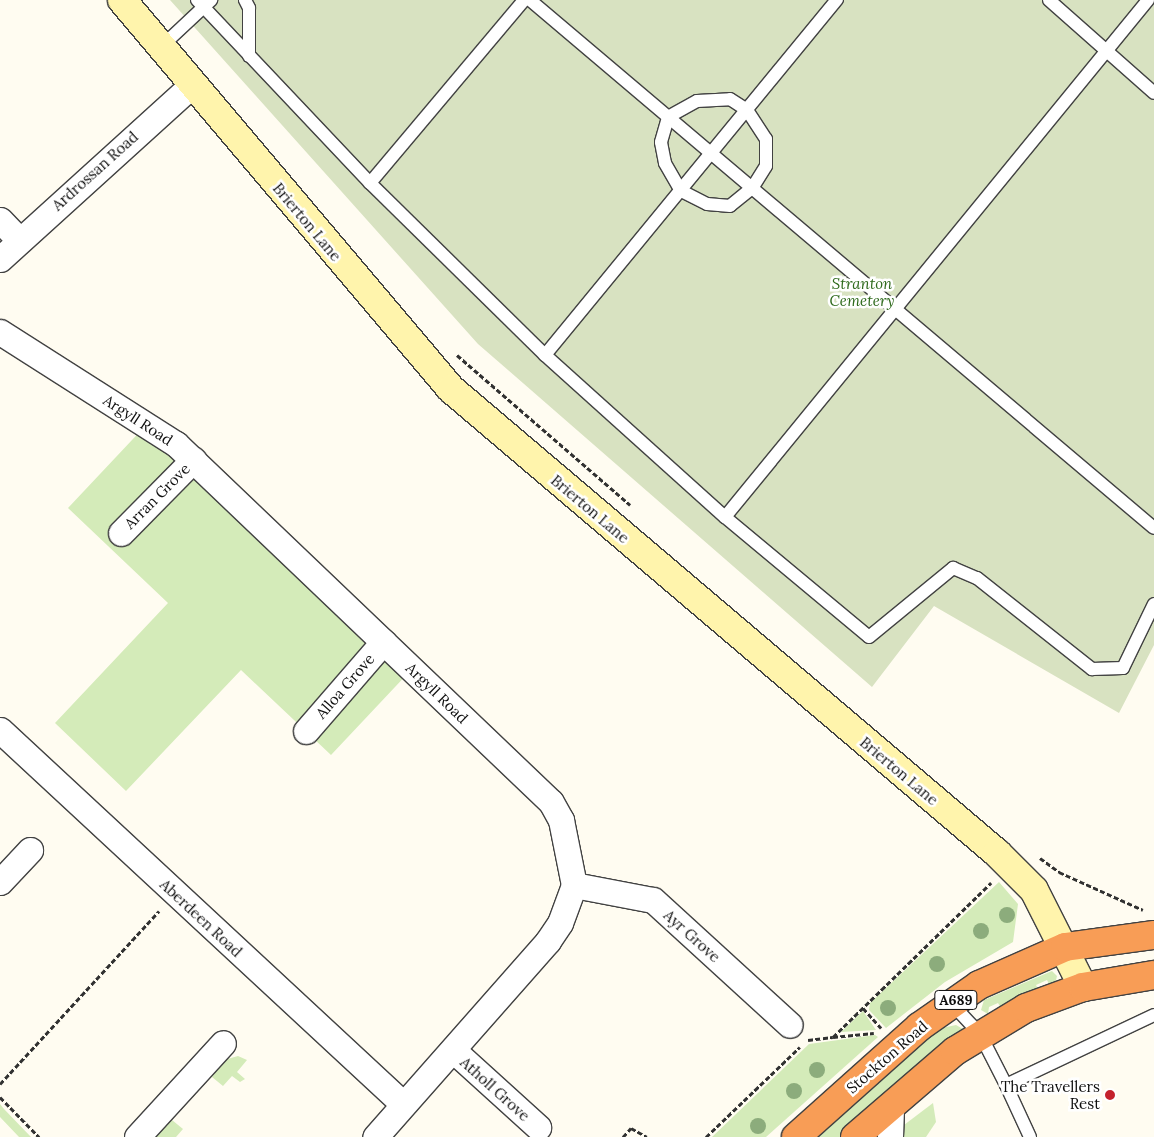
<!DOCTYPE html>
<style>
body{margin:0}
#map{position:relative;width:1154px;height:1137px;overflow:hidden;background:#fffcf1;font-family:Lora,serif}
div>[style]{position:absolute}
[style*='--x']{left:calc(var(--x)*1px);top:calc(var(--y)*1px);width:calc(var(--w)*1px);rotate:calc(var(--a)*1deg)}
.green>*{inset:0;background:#d4ebb9}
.cemetery>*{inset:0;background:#d8e2c1}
.path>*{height:3px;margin-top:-1.5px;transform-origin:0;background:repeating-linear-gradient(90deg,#313131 0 5px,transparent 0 7.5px)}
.roads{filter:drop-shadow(1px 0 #424242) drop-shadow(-1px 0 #424242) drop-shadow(0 1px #424242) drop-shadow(0 -1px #424242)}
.lane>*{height:12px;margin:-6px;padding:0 6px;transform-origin:6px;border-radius:6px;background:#fff}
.street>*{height:25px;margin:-12.5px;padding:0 12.5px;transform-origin:12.5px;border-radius:12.5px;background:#fff}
.secondary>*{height:28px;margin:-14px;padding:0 14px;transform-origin:14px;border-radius:14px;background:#fff4ac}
.highway>*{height:28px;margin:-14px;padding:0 14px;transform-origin:14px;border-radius:14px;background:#f89d56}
.trees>*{width:16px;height:16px;margin:-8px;border-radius:50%;background:#8cac7c}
.dots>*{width:14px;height:14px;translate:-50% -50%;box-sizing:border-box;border:2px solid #fff;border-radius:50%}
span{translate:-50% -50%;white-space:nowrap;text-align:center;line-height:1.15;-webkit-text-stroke:5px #fff;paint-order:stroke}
.shield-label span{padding:1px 4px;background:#fff;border:1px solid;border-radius:4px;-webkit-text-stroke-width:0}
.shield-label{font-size:14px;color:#0f0f0f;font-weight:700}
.street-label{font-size:15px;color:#0f0f0f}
.park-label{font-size:15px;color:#2e6a1c;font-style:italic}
.poi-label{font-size:15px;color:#0f0f0f}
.right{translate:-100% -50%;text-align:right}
</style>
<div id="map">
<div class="green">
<i style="clip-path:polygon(148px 423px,411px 670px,331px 755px,241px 670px,126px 791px,55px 723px,168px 603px,68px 508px)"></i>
<i style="clip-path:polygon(999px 882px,1018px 904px,1013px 942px,945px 982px,886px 1028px,869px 1010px,870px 1003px)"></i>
<i style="clip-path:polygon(1052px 971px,1057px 976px,1055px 984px,1050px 986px,1047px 980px,1036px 985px,1039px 991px,1001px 1008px,998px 1003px,989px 1007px,988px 1014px,981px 1010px,984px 1000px)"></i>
<i style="clip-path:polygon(863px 1011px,876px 1030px,841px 1032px)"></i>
<i style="clip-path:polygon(956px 1025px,963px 1029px,962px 1033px,840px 1137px,816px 1137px,923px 1043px,942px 1028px)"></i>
<i style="clip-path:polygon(875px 1035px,878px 1037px,766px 1137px,712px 1137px,809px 1044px)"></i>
<i style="clip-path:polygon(238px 1056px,247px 1060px,237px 1072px,245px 1079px,240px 1082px,232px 1076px,223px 1086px,212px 1077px,224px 1060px)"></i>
<i style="clip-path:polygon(933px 1103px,936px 1122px,926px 1137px,903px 1137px,904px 1125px)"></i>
<i style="clip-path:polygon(0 1104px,4px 1109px,31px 1137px,19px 1137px,0 1117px)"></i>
<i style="clip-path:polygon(172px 1120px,183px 1129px,176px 1137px,153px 1137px)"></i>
</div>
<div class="cemetery">
<i style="clip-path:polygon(170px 0,1154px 0,1154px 645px,1119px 713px,934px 606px,872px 687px,478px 344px)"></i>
</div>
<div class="path">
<i style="--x:457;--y:355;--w:229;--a:40.9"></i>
<i style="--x:1040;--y:858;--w:24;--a:36"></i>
<i style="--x:1059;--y:872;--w:92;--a:24.3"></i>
<i style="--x:863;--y:1008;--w:27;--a:48"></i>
<i style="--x:833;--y:1037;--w:41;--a:-5.6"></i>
<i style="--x:808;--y:1040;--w:25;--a:-7"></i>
<i style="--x:833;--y:1037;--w:221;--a:-44.3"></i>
<i style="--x:0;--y:1084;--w:235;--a:-47.4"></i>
<i style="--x:0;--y:1097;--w:56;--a:45.7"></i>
<i style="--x:623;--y:1137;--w:12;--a:-48"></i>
<i style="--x:631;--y:1128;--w:18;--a:29"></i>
<i style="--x:706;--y:1137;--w:130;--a:-43.8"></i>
</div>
<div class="roads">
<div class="lane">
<i style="--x:197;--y:0;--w:252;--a:46.6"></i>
<i style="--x:370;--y:183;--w:245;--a:44.5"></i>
<i style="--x:545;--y:355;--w:242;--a:42"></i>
<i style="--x:725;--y:517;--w:187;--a:39.8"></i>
<i style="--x:869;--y:637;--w:109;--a:-39.4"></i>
<i style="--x:953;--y:568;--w:26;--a:23"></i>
<i style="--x:977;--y:578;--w:147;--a:38.4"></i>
<i style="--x:1092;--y:669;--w:31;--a:-2"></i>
<i style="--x:1123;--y:668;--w:71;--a:-64.2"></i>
<i style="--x:245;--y:0;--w:9;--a:63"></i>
<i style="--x:249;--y:8;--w:48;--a:90"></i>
<i style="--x:530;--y:0;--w:817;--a:40.24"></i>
<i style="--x:1049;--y:0;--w:140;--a:41.5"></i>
<i style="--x:161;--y:47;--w:69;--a:-43.2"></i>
<i style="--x:730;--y:99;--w:20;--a:33"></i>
<i style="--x:747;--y:110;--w:35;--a:57"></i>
<i style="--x:766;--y:139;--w:27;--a:90"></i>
<i style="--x:766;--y:166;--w:26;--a:122"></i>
<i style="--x:752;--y:188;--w:28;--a:141"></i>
<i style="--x:730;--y:206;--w:23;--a:-175"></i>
<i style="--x:707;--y:204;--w:29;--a:-153"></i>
<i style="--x:681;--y:191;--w:32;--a:-120"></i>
<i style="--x:665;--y:163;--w:21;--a:-101"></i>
<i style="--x:661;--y:142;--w:26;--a:-74"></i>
<i style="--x:668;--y:117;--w:33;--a:-29"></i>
<i style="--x:697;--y:101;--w:33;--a:-3"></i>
<i style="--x:370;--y:183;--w:239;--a:-49.9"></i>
<i style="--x:545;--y:355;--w:460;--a:-50.6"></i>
<i style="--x:725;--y:517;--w:668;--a:-50.71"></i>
<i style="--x:951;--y:1003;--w:42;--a:46.9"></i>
<i style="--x:980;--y:1034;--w:57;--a:63"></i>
<i style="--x:1006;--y:1085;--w:164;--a:-25.3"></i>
<i style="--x:1006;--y:1085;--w:57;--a:65.2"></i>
</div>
<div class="street">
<i style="--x:0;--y:220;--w:28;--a:46"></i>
<i style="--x:0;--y:259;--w:259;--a:-42.2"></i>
<i style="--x:0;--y:332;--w:209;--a:32.5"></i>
<i style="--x:176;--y:444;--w:518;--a:43.67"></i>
<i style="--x:551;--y:802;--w:21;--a:61"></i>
<i style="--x:561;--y:820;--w:66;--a:78.7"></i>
<i style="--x:574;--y:885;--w:40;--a:110.2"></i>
<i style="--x:560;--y:923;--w:22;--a:124"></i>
<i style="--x:548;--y:941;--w:261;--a:131.4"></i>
<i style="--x:121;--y:533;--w:103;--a:-45.4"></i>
<i style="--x:0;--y:730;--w:550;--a:42.86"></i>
<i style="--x:306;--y:731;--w:118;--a:-49.1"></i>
<i style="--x:0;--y:882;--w:44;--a:-46.8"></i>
<i style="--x:574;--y:885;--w:80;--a:10.8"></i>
<i style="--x:653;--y:900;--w:185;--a:42.4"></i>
<i style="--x:453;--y:1050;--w:115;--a:42.2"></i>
<i style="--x:137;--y:1137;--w:127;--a:-47.5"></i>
<i style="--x:890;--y:1137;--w:33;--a:-88"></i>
</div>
<div class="secondary">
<i style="--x:122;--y:0;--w:509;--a:49.78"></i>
<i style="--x:451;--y:389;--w:717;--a:40.36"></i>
<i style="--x:997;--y:853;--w:52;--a:45"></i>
<i style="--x:1034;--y:890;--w:109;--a:63.2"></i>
</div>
<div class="highway">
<i style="--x:796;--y:1137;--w:165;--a:-41.8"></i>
<i style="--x:919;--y:1027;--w:73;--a:-35"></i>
<i style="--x:979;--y:985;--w:94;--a:-23.8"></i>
<i style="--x:1065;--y:947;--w:90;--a:-7.7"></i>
<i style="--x:855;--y:1137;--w:132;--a:-40.7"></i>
<i style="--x:955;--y:1051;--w:83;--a:-31.2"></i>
<i style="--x:1026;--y:1008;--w:61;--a:-20.2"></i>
<i style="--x:1083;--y:987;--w:72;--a:-9.6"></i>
</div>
</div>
<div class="trees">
<i style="left:1007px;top:915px"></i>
<i style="left:981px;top:931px"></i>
<i style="left:937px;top:964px"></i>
<i style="left:888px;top:1008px"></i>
<i style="left:817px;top:1070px"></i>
<i style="left:794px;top:1091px"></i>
<i style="left:758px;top:1126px"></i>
</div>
<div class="dots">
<i style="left:1110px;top:1095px;background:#c4222d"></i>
</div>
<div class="shield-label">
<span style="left:956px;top:1000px">A689</span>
</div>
<div class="street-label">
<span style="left:95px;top:171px;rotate:-42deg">Ardrossan Road</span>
<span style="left:307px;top:222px;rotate:50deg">Brierton Lane</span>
<span style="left:138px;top:420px;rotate:33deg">Argyll Road</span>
<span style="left:157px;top:496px;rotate:-45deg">Arran Grove</span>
<span style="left:590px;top:509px;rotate:40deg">Brierton Lane</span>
<span style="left:345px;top:686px;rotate:-49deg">Alloa Grove</span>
<span style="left:437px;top:693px;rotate:44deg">Argyll Road</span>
<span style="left:899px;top:771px;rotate:40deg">Brierton Lane</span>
<span style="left:201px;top:918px;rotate:43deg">Aberdeen Road</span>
<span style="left:692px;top:936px;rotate:42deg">Ayr Grove</span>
<span style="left:887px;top:1057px;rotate:-41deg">Stockton Road</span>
<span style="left:495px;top:1089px;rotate:42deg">Atholl Grove</span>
</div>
<div class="park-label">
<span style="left:862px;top:292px">Stranton<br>Cemetery</span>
</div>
<div class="poi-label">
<span class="right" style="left:1100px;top:1095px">The Travellers<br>Rest</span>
</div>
</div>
